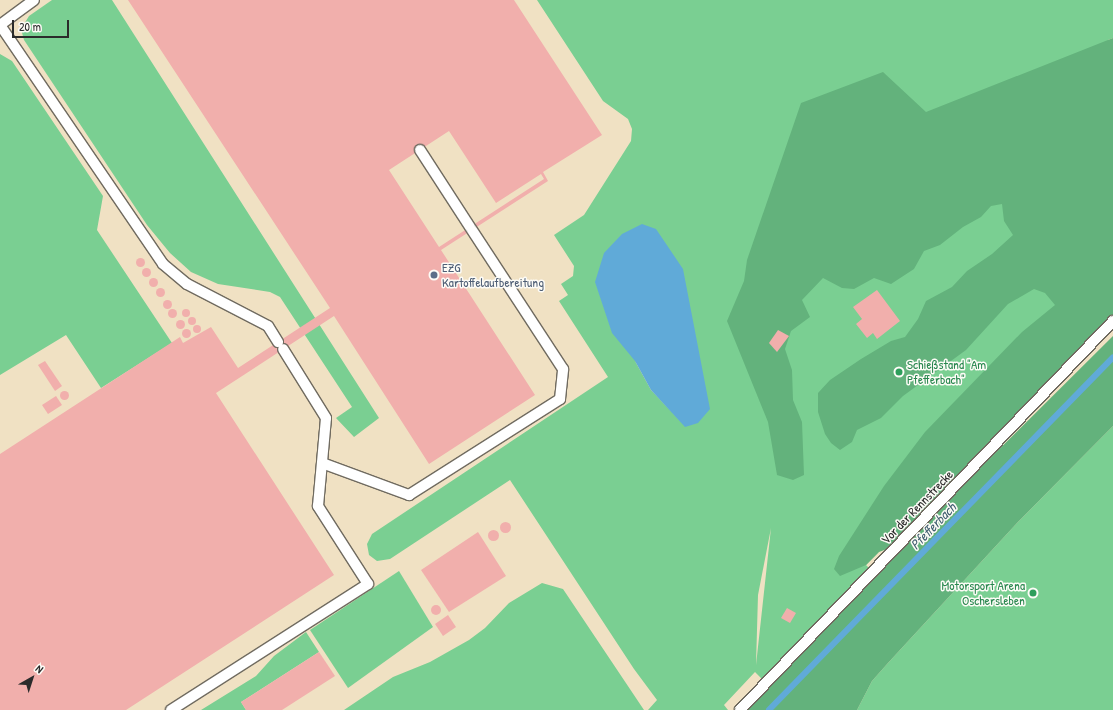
<!DOCTYPE html>
<meta charset="utf-8">
<style>
body{margin:0}
#map{position:relative;width:1113px;height:710px;overflow:hidden;background:#f0e1c3;font-family:"Patrick Hand",sans-serif}
div>[style]{position:absolute}
[style*='--x']{left:calc(var(--x)*1px);top:calc(var(--y)*1px);width:calc(var(--w)*1px);rotate:calc(var(--a)*1deg)}
.green>*{inset:0;background:#7acf92}
.forest>*{inset:0;background:#63b27c}
.water>*{inset:0;background:#60aad8}
.stream>*{height:5.5px;margin:-2.75px;padding:0 2.75px;transform-origin:2.75px;border-radius:2.75px;background:#60aad8}
.building>*{inset:0;background:#f1afac}
.round{border-radius:50%}
.roads{filter:drop-shadow(1px 0 #706b60) drop-shadow(-1px 0 #706b60) drop-shadow(0 1px #706b60) drop-shadow(0 -1px #706b60)}
.lane>*{height:10px;margin:-5px;padding:0 5px;transform-origin:5px;border-radius:5px;background:#fff}
.dots>*{width:11px;height:11px;translate:-50% -50%;box-sizing:border-box;border:2px solid #fdfcf7;border-radius:50%}
span{translate:-50% -50%;white-space:nowrap;text-align:center;line-height:1.15;-webkit-text-stroke:3px #fdfcf7;paint-order:stroke}
.service-label{font-size:13px;color:#4e5e75}
.left{translate:0 -50%;text-align:left}
.leisure-label{font-size:13px;color:#27864d}
.right{translate:-100% -50%;text-align:right}
.street-label{font-size:13px;color:#2b2b2b}
.water-label{font-size:14px;color:#405e70;font-style:italic}
.north{position:absolute;left:12px;top:658px;width:40px;height:40px;-webkit-text-stroke:3px #fdfcf7;paint-order:stroke;rotate:39deg;font-size:11px;font-weight:700;line-height:16px;text-align:center;color:#2b2b2b}
.north::after{content:'';display:block;margin:auto;width:14px;height:18px;background:#2b2b2b;clip-path:polygon(50% 0,100% 100%,50% 72%,0 100%)}
.scale{position:absolute;left:12px;top:20px;width:57px;height:18px;box-sizing:border-box;border:2px solid #2b2b2b;border-top:0;padding-left:5px;font-size:12px;line-height:14px;white-space:nowrap;color:#2b2b2b;-webkit-text-stroke:3px #fdfcf7;paint-order:stroke}
</style>
<div id="map">
<div class="green">
<i style="clip-path:polygon(52px 0,112px 0,379px 418px,354px 437px,336px 418px,352px 407px,280px 297px,270px 292px,218px 284px,191px 272px,170px 253px,147px 225px,24px 40px,21px 29px,29px 16px)"></i>
<i style="clip-path:polygon(evenodd,537px 0,1113px 0,1113px 38px,1108px 40px,1113px 47px,1113px 308px,866px 565px,869px 568px,762px 679px,755px 672px,724px 705px,728px 710px,648px 710px,657px 700px,634px 669px,510px 480px,390px 559px,377px 561px,369px 555px,367px 544px,372px 534px,608px 377px,559px 301px,568px 295px,561px 284px,573px 276px,574px 266px,554px 235px,584px 215px,631px 141px,632px 129px,628px 119px,603px 101px,537px 0,635px 361px,685px 426px,651px 390px,635px 361px,537px 0,771px 528px,756px 665px,758px 595px,771px 528px)"></i>
<i style="clip-path:polygon(0 54px,12px 61px,103px 196px,97px 230px,172px 343px,101px 388px,66px 335px,0 375px)"></i>
<i style="clip-path:polygon(1113px 426px,1113px 710px,857px 710px,872px 681px,888px 663px,1017px 523px)"></i>
<i style="clip-path:polygon(399px 571px,433px 627px,348px 688px,310px 630px)"></i>
<i style="clip-path:polygon(542px 583px,563px 589px,644px 710px,344px 710px,393px 677px,430px 662px,469px 640px,485px 628px,509px 603px)"></i>
<i style="clip-path:polygon(306px 632px,319px 652px,241px 702px,246px 710px,201px 710px,256px 676px,274px 656px)"></i>
</div>
<div class="forest">
<i style="clip-path:polygon(1113px 38px,1113px 316px,887px 549px,879px 552px,866px 565px,840px 576px,834px 569px,839px 556px,884px 486px,925px 432px,1022px 332px,1055px 305px,1045px 293px,1034px 289px,1008px 304px,966px 350px,903px 396px,881px 418px,857px 430px,852px 442px,840px 450px,831px 443px,825px 434px,818px 412px,818px 393px,830px 380px,861px 359px,891px 341px,905px 337px,918px 319px,926px 301px,952px 287px,967px 271px,992px 254px,1013px 235px,1004px 221px,1002px 204px,991px 206px,981px 217px,963px 227px,940px 245px,924px 251px,914px 269px,891px 284px,874px 278px,854px 289px,842px 288px,823px 278px,802px 300px,810px 317px,791px 331px,785px 349px,792px 370px,793px 400px,802px 422px,804px 475px,793px 480px,777px 475px,768px 422px,727px 321px,744px 281px,747px 260px,801px 103px,883px 72px,926px 112px)"></i>
<i style="clip-path:polygon(1113px 336px,1113px 426px,1017px 523px,888px 663px,872px 681px,857px 710px,747px 710px,939px 509px)"></i>
</div>
<div class="water">
<i style="clip-path:polygon(642px 224px,656px 229px,683px 269px,710px 409px,698px 423px,685px 427px,651px 390px,635px 361px,612px 333px,595px 282px,604px 253px,622px 234px)"></i>
</div>
<div class="stream">
<i style="--x:769;--y:710;--w:492;--a:-45.7"></i>
</div>
<div class="building">
<i style="clip-path:polygon(evenodd,128px 0,514px 0,602px 135px,543px 172px,548px 181px,441px 250px,535px 395px,429px 464px,334px 316px,216px 393px,334px 575px,126px 710px,0 710px,0 454px,180px 337px,183px 343px,211px 327px,238px 368px,330px 308px,128px 0,449px 131px,496px 203px,541px 174px,544px 179px,439px 247px,389px 170px,449px 131px)"></i>
<i class="round" style="left:135.5px;top:257.5px;width:9px;height:9px"></i>
<i class="round" style="left:141.5px;top:267.5px;width:9px;height:9px"></i>
<i class="round" style="left:148.5px;top:277.5px;width:9px;height:9px"></i>
<i class="round" style="left:155.5px;top:287.5px;width:9px;height:9px"></i>
<i style="clip-path:polygon(877px 290px,900px 321px,877px 339px,873px 333px,867px 338px,856px 324px,862px 319px,853px 307px)"></i>
<i class="round" style="left:162.5px;top:299.5px;width:9px;height:9px"></i>
<i class="round" style="left:167.5px;top:308.5px;width:9px;height:9px"></i>
<i class="round" style="left:182px;top:309px;width:8px;height:8px"></i>
<i class="round" style="left:188px;top:317px;width:8px;height:8px"></i>
<i class="round" style="left:175.5px;top:319.5px;width:9px;height:9px"></i>
<i class="round" style="left:193px;top:325px;width:8px;height:8px"></i>
<i class="round" style="left:181.5px;top:328.5px;width:9px;height:9px"></i>
<i style="clip-path:polygon(778px 330px,789px 336px,777px 352px,769px 343px)"></i>
<i style="clip-path:polygon(45px 361px,62px 386px,55px 391px,38px 365px)"></i>
<i class="round" style="left:59.5px;top:390.5px;width:9px;height:9px"></i>
<i style="clip-path:polygon(56px 396px,62px 405px,48px 414px,42px 405px)"></i>
<i class="round" style="left:499.5px;top:521.5px;width:11px;height:11px"></i>
<i class="round" style="left:487.5px;top:529.5px;width:11px;height:11px"></i>
<i style="clip-path:polygon(478px 532px,506px 576px,449px 612px,421px 570px)"></i>
<i class="round" style="left:431px;top:605px;width:10px;height:10px"></i>
<i style="clip-path:polygon(787px 608px,796px 613px,790px 623px,781px 618px)"></i>
<i style="clip-path:polygon(448px 615px,456px 627px,443px 636px,435px 624px)"></i>
<i style="clip-path:polygon(319px 652px,335px 676px,282px 710px,246px 710px,241px 702px)"></i>
</div>
<div class="roads">
<div class="lane">
<i style="--x:0;--y:25;--w:289;--a:55.7"></i>
<i style="--x:163;--y:264;--w:31;--a:40"></i>
<i style="--x:187;--y:284;--w:91;--a:27.4"></i>
<i style="--x:268;--y:326;--w:19;--a:58"></i>
<i style="--x:0;--y:25;--w:42;--a:-36.3"></i>
<i style="--x:420;--y:150;--w:92;--a:57"></i>
<i style="--x:322;--y:463;--w:93;--a:20.2"></i>
<i style="--x:409;--y:495;--w:179;--a:-32.4"></i>
<i style="--x:560;--y:399;--w:30;--a:-84"></i>
<i style="--x:563;--y:369;--w:166;--a:-123.2"></i>
<i style="--x:171;--y:710;--w:234;--a:-32.6"></i>
<i style="--x:368;--y:584;--w:93;--a:-122.7"></i>
<i style="--x:318;--y:506;--w:88;--a:-84.8"></i>
<i style="--x:326;--y:418;--w:81;--a:-121.9"></i>
<i style="--x:740;--y:710;--w:539;--a:-46.2"></i>
</div>
</div>
<div class="dots">
<i style="left:434px;top:275px;background:#5c6f8a"></i>
<i style="left:899px;top:372px;background:#2e9e5b"></i>
<i style="left:1033px;top:593px;background:#2e9e5b"></i>
</div>
<div class="service-label">
<span class="left" style="left:442px;top:275px">EZG<br>Kartoffelaufbereitung</span>
</div>
<div class="leisure-label">
<span class="left" style="left:907px;top:372px">Schießstand "Am<br>Pfefferbach"</span>
<span class="right" style="left:1025px;top:593px">Motorsport Arena<br>Oschersleben</span>
</div>
<div class="street-label">
<span style="left:917px;top:507px;rotate:-46deg">Vor der Rennstrecke</span>
</div>
<div class="water-label">
<span style="left:933px;top:526px;rotate:-46deg">Pfefferbach</span>
</div>
<div class="north">N</div>
<div class="scale">20 m</div>
</div>
